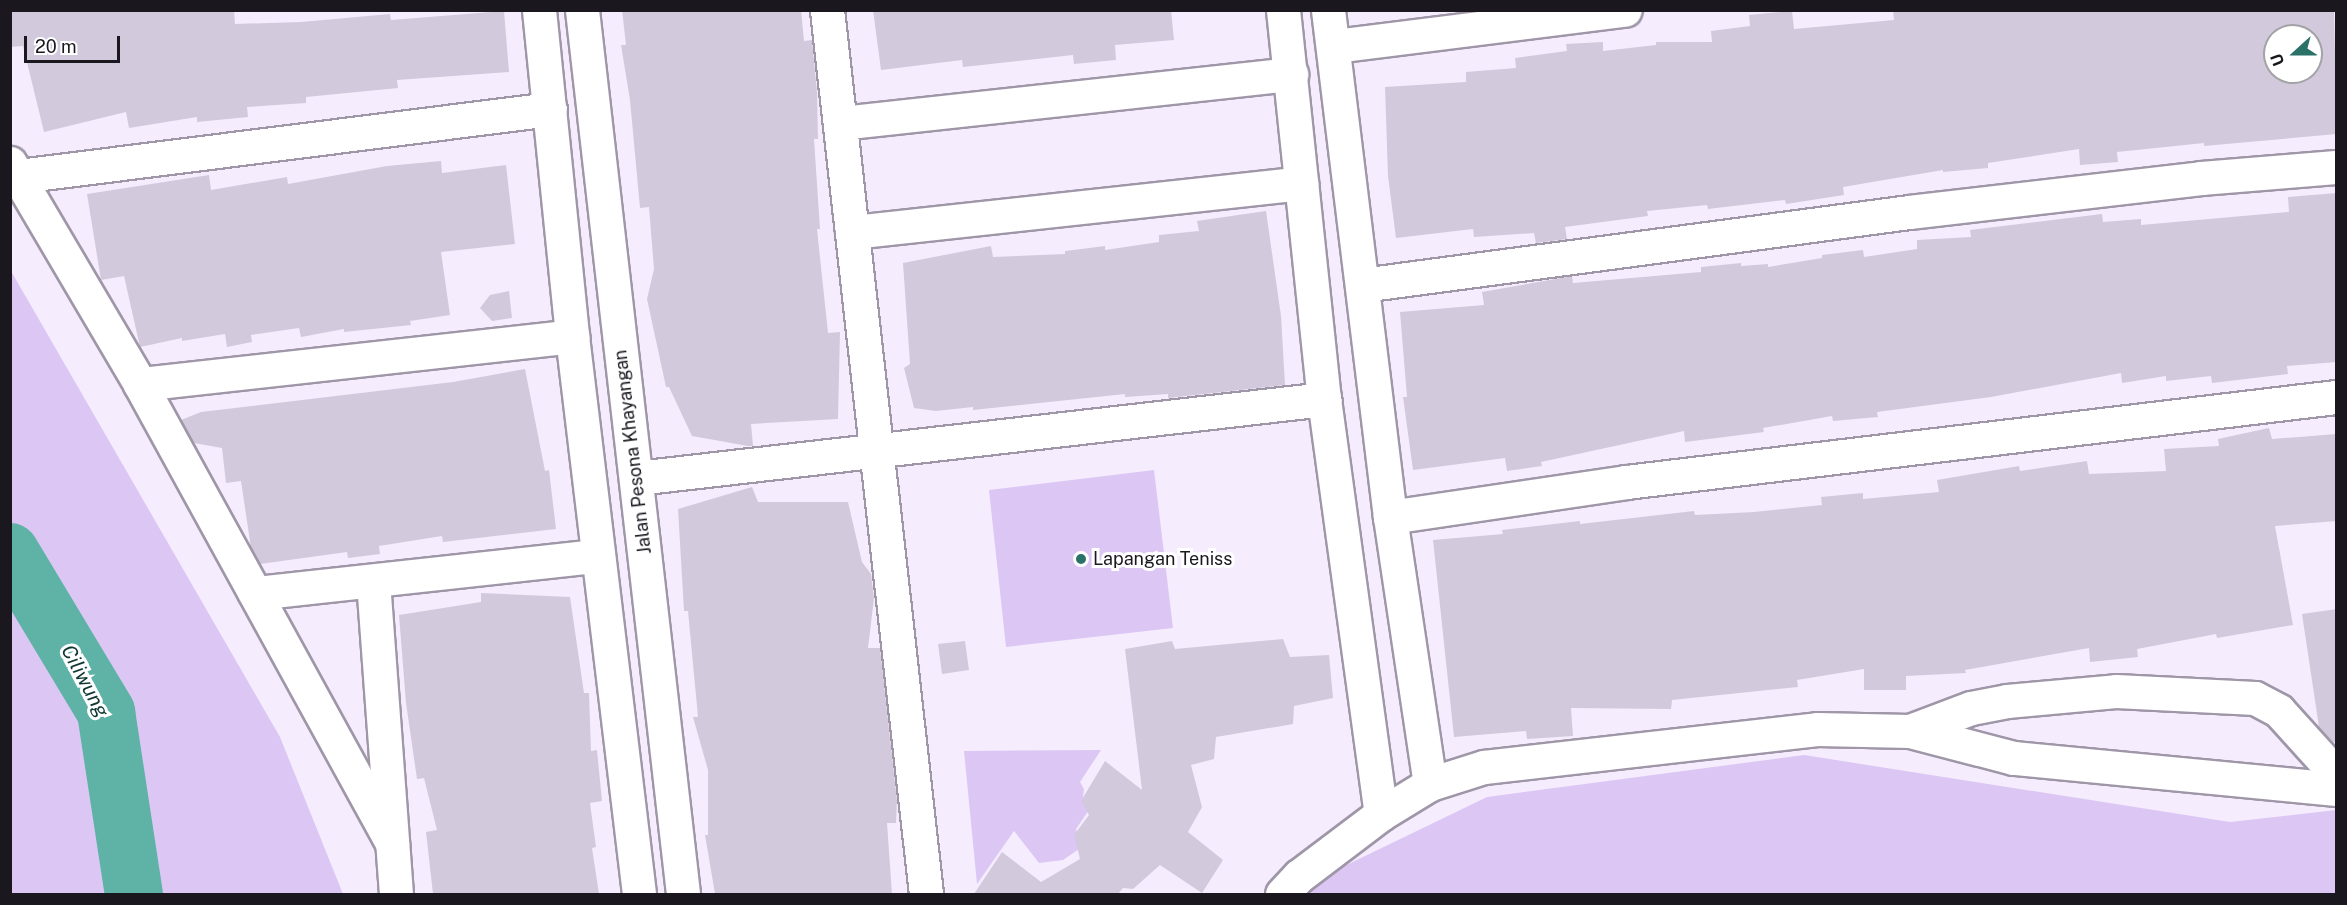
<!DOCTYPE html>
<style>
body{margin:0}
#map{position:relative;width:2347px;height:905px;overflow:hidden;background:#f5edfd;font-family:"Public Sans",sans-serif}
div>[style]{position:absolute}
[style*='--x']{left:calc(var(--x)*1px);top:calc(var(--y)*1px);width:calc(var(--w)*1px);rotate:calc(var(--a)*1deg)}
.green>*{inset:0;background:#dcc7f4}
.river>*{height:58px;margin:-29px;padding:0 29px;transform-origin:29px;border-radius:29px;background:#5eb2a6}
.building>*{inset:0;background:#d2c9dd}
.roads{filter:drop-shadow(2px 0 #9f96a8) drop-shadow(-2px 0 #9f96a8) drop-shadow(0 2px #9f96a8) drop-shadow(0 -2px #9f96a8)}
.minor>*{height:33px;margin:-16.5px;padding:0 16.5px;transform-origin:16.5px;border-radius:16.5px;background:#fff}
.dots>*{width:16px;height:16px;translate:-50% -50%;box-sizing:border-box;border:3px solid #fff;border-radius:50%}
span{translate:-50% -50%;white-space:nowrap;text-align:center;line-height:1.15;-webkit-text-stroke:6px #fff;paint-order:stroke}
.street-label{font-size:18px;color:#1a171e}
.poi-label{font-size:18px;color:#1a171e}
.left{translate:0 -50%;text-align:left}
.water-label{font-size:20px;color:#0e3732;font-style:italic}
.frame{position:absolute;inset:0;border:12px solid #1a171e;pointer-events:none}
.north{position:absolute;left:2263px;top:24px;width:60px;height:60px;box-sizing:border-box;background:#fff;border:2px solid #a3a2a5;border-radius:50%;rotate:249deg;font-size:16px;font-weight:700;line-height:24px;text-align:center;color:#1a171e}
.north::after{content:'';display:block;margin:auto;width:21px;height:27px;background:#2a7168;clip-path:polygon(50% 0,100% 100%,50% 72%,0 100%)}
.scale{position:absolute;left:24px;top:36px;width:96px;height:27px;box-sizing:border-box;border:3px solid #1a171e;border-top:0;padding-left:8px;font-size:18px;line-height:21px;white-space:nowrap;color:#1a171e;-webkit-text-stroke:4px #fff;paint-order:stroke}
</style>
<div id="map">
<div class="green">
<i style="clip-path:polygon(11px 271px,280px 737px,343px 894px,11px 894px)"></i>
<i style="clip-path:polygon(1154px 470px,1173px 628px,1006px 647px,989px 490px)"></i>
<i style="clip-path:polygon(1101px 750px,1080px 782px,1084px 789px,1083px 797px,1091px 807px,1076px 829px,1082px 847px,1063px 860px,1039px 863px,1014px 831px,977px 884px,964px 751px)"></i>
<i style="clip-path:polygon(1804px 755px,2230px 822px,2336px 810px,2336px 894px,1294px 894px,1301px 887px,1487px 797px)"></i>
</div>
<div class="river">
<i style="--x:10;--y:552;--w:187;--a:59"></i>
<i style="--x:106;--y:712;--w:184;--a:81.3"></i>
</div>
<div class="building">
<i style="clip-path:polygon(10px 10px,234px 10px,235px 24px,301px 22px,390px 14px,391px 20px,504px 11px,509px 72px,397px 80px,398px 88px,306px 97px,306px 103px,247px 107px,248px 117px,197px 122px,197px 117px,129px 128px,126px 112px,44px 132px,23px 46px,10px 47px)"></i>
<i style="clip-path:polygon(622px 10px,801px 10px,804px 41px,812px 40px,817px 92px,818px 139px,814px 139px,820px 229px,817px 229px,828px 333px,840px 332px,838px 419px,751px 424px,753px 446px,748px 446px,692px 436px,669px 387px,666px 387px,647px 299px,654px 269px,649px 207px,640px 208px,630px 100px,621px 45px,626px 45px)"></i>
<i style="clip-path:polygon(873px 10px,1171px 10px,1174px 40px,1115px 45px,1116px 60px,1074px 64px,1073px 55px,963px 67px,962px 60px,881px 70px)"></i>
<i style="clip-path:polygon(evenodd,1893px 10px,2334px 10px,2337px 134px,2204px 146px,2204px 143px,2117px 152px,2118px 162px,2080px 165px,2079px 149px,1988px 163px,1988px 168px,1943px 172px,1943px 170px,1843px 187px,1844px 195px,1786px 204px,1785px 200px,1708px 209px,1707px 205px,1647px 211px,1648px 216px,1565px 227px,1567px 239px,1536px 243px,1534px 233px,1474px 237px,1473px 229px,1396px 238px,1388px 176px,1385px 87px,1466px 82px,1466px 72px,1516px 68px,1515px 58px,1567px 51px,1566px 44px,1603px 42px,1603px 51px,1656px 45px,1656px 42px,1712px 42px,1711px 31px,1750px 26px,1749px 15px,1792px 11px,1794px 29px,1894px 20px,1893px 10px,2275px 36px,2311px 36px,2311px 72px,2275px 72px,2275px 36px)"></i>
<i style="clip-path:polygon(441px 161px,442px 173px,506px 165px,515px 244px,441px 252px,450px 315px,410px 321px,411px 325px,344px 332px,344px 329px,301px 337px,299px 328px,251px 335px,252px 342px,227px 347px,225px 334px,182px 341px,182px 338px,140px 347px,124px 276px,101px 280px,87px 194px,209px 175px,211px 190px,287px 177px,288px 184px,387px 166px)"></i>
<i style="clip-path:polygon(2337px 193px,2337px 362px,2287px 366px,2288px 374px,2212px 383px,2211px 376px,2166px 381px,2166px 376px,2122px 383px,2121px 373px,1991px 397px,1877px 412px,1878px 417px,1833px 421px,1832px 416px,1763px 428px,1764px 432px,1685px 442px,1684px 431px,1541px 462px,1542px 466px,1507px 471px,1505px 458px,1413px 470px,1403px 397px,1407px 397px,1400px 312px,1484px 305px,1482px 292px,1572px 276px,1573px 283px,1701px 272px,1701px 267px,1741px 263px,1741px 266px,1768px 264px,1768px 267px,1822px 258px,1822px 255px,1863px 250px,1864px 257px,1917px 249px,1917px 240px,1971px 237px,1970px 230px,2102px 214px,2103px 222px,2141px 219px,2141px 225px,2289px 212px,2288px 197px)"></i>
<i style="clip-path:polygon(1266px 211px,1281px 316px,1285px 385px,1168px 398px,1168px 394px,1125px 397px,1125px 394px,973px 410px,973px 407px,936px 411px,914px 408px,904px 368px,910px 364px,903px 263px,991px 246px,993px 257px,1065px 254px,1065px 251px,1105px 246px,1105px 250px,1159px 242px,1159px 235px,1199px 231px,1197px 221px)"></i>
<i style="clip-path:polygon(509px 291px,512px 318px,492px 321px,480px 308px,490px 295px)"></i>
<i style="clip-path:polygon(525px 369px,545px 471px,549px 470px,556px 529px,443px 542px,442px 536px,379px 546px,380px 554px,348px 558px,347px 552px,260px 564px,251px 548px,241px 481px,226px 483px,222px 448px,194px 443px,181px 420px,201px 412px,453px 382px)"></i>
<i style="clip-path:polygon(2269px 428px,2272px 439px,2337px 434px,2337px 521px,2275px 526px,2293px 625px,2217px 638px,2216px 634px,2137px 649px,2138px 657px,2090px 662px,2089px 648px,1965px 670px,1966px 673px,1906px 676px,1906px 690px,1864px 690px,1864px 669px,1797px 680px,1798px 687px,1672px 700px,1671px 709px,1571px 708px,1573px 736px,1527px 739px,1526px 731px,1454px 737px,1433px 540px,1503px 534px,1502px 530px,1580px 521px,1580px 524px,1694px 511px,1695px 515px,1754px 512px,1822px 505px,1821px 497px,1863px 493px,1863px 499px,1939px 492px,1937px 480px,2019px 466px,2020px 471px,2087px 461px,2089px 474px,2166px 471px,2164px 449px,2219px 446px,2218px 439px)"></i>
<i style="clip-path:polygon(752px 487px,758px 502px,848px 502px,862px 562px,871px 574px,874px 598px,868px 648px,880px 648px,897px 800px,896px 823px,887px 823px,892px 894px,715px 894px,705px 835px,708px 835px,708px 770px,693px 717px,698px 717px,688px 611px,684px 611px,678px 509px)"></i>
<i style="clip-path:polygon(481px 593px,570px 597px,584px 693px,589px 693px,591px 751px,597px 750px,602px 801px,590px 803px,596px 847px,592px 848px,599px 894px,433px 894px,426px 832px,437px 830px,424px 778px,417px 779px,406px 703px,399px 615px,481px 602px)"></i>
<i style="clip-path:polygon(2337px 609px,2337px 742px,2333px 742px,2319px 727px,2302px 614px)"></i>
<i style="clip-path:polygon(1283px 639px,1290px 657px,1329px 655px,1333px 698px,1294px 706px,1293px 724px,1216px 737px,1214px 759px,1191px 765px,1202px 807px,1188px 832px,1223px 860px,1202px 893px,1160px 865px,1133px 889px,1123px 888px,1118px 894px,974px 894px,1002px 852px,1041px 882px,1080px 859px,1074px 835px,1089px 815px,1081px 801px,1105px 761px,1142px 790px,1125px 649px,1172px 641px,1175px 649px)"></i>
<i style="clip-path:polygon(965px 641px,969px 670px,942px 674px,938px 644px)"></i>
</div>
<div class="roads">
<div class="minor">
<i style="--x:539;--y:10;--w:328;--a:84.2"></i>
<i style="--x:572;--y:336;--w:562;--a:83.15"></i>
<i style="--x:582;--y:10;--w:890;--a:83.48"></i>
<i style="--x:827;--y:10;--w:890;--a:83.61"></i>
<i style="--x:1283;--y:10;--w:391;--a:84"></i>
<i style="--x:1324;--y:399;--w:419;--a:82.2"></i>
<i style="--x:1328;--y:10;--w:511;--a:83.03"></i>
<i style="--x:1390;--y:517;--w:270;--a:81.5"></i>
<i style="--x:1334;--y:46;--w:293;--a:-7.1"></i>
<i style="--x:840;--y:123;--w:454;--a:-6.2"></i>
<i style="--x:10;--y:163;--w:256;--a:59.5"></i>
<i style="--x:140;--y:384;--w:524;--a:61.23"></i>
<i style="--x:19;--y:176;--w:535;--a:-7.19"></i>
<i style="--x:852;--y:232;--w:452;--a:-6.2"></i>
<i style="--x:1362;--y:285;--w:552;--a:-7.6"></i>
<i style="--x:1909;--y:212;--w:294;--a:-6.6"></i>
<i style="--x:2201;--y:178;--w:135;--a:-4.7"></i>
<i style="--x:140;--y:384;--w:435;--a:-6.3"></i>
<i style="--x:637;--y:478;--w:692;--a:-6.56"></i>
<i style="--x:1390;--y:517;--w:239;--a:-8.4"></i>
<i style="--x:1626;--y:482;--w:715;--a:-6.83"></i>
<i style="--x:373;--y:581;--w:314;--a:85.8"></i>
<i style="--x:255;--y:593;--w:345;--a:-6.2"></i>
<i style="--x:1910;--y:731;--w:65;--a:-20.7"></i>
<i style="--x:1971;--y:708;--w:37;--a:-11"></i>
<i style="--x:2007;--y:701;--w:109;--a:-5.2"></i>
<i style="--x:2116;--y:691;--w:139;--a:2.9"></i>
<i style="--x:2255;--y:698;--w:27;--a:28"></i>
<i style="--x:2279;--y:711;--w:85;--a:47.9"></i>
<i style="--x:1282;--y:894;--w:25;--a:-47"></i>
<i style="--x:1299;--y:876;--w:103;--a:-37.1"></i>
<i style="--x:1381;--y:814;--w:57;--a:-31.5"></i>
<i style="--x:1430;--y:784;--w:57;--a:-17.5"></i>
<i style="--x:1484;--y:767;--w:335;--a:-6.5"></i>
<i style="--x:1817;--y:729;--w:93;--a:1.2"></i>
<i style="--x:1910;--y:731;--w:107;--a:14.6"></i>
<i style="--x:2014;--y:758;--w:323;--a:5.5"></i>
</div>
</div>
<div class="dots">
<i style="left:1081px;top:559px;background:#2a7168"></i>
</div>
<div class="street-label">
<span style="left:633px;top:452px;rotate:-97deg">Jalan Pesona Khayangan</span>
</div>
<div class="poi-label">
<span class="left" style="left:1093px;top:559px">Lapangan Teniss</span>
</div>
<div class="water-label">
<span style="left:85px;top:681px;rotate:62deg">Ciliwung</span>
</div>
<div class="frame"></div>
<div class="north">U</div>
<div class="scale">20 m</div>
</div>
